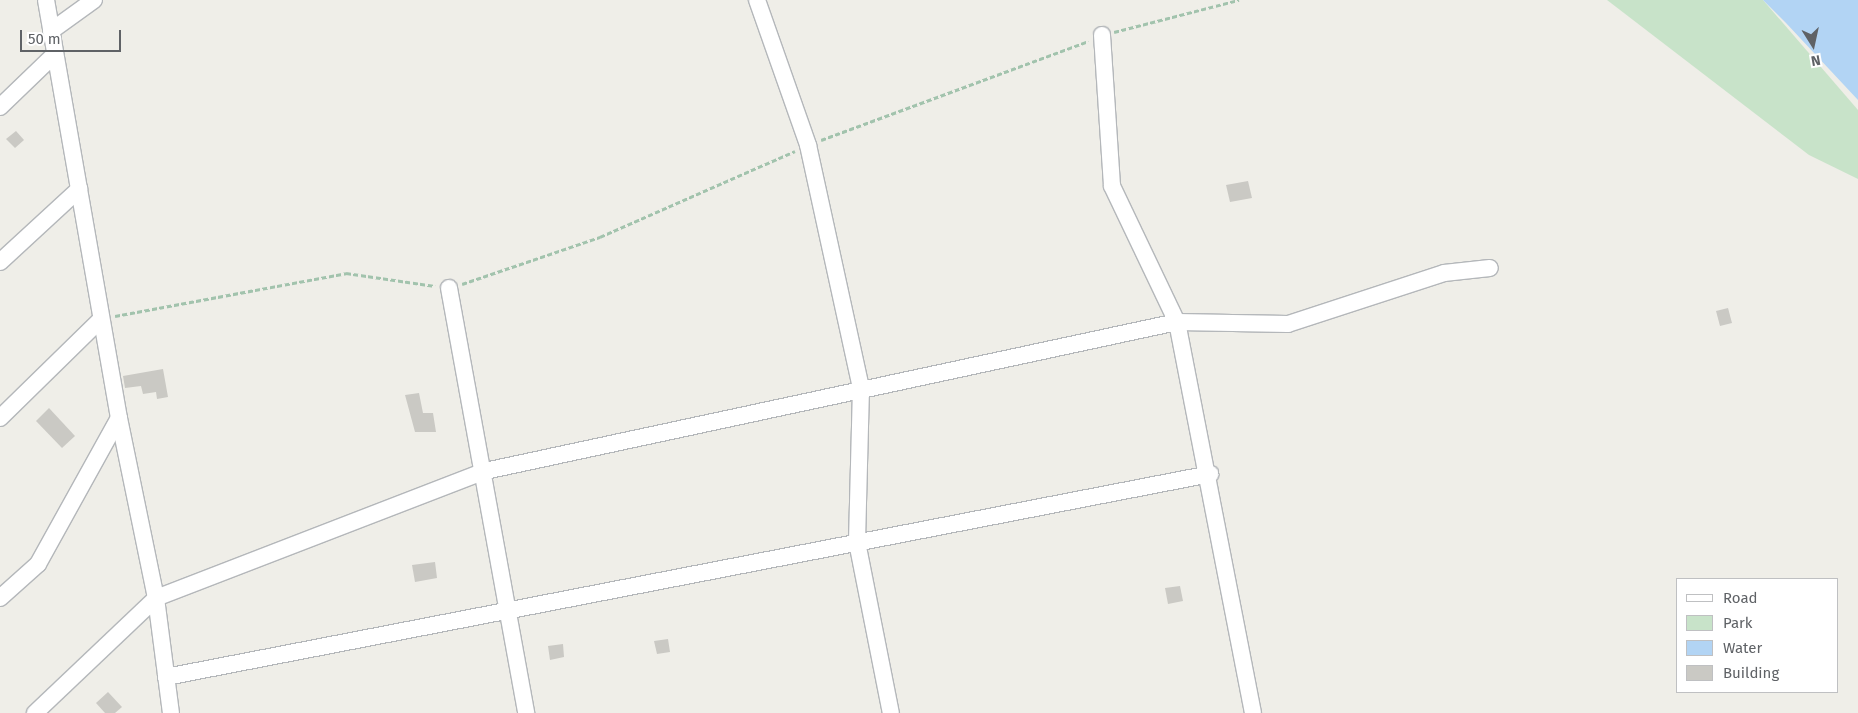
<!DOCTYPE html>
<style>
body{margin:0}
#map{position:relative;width:1858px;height:713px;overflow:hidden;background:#efeee8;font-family:"Fira Sans",sans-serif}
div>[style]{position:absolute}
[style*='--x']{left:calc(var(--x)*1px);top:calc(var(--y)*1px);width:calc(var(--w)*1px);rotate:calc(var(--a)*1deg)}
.green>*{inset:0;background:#c8e3c9}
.water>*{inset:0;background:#b2d4f4}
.building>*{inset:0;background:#cac9c4}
.path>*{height:2.5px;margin-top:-1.25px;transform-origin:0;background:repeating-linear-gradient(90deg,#a2c3ad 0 5px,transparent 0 7.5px)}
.roads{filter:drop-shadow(1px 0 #b4b7ba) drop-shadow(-1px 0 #b4b7ba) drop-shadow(0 1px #b4b7ba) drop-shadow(0 -1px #b4b7ba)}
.minor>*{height:16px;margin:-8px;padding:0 8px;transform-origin:8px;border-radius:8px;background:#fff}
span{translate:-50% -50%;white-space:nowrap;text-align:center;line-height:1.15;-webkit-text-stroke:4px #fff;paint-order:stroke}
.legend{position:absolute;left:1676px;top:578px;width:162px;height:115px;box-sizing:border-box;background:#fff;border:1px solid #bfc0c2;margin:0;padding:6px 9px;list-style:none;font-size:15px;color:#5f6266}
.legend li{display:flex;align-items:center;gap:10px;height:25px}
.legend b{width:25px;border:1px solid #bfc0c2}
.north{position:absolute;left:1788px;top:20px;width:50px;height:50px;-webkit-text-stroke:4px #fff;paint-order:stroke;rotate:170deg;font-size:14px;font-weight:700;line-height:20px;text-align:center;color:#5f6266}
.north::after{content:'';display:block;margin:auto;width:18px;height:22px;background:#5f6266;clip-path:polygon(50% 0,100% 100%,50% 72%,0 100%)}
.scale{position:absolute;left:20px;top:30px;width:101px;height:22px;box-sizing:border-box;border:2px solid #5f6266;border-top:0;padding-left:6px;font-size:15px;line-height:18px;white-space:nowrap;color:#5f6266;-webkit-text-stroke:4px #fff;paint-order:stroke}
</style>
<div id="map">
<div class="green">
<i style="clip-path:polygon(1607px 0,1763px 0,1858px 110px,1858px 179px,1809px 155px)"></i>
</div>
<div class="water">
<i style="clip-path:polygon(1763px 0,1858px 0,1858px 100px,1786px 23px)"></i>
</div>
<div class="building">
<i style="clip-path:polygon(16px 131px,24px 140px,15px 148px,6px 139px)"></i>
<i style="clip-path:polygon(1248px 181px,1252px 198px,1230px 202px,1226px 185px)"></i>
<i style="clip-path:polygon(1728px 308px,1732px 323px,1720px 326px,1716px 311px)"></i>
<i style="clip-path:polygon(163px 369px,168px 397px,157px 399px,156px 392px,143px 394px,141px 386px,125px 388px,123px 376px)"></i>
<i style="clip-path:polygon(419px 393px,423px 413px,433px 413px,436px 432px,415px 432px,405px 395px)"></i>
<i style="clip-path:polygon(49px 408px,75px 436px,62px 448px,36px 421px)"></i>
<i style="clip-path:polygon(435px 562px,437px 578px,415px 582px,412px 565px)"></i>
<i style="clip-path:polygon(1180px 586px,1183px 601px,1168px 604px,1165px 588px)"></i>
<i style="clip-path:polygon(668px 639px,670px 652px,657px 654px,654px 641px)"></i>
<i style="clip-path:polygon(563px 644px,564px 657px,550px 660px,548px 646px)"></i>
<i style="clip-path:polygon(108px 692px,122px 707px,115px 713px,105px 713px,96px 703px)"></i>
</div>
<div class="path">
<i style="--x:1114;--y:32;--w:129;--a:-14.4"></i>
<i style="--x:821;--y:140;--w:285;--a:-20.3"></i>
<i style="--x:462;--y:284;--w:146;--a:-18.8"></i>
<i style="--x:600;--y:237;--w:213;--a:-23.8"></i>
<i style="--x:115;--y:316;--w:235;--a:-10.5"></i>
<i style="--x:346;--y:273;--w:90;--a:8.3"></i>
</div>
<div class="roads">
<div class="minor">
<i style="--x:46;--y:0;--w:424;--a:80.1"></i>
<i style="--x:119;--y:418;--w:184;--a:78.4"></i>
<i style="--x:156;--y:598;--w:116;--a:82.6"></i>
<i style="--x:757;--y:0;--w:154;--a:70.6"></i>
<i style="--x:808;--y:145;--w:249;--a:77.7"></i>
<i style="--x:861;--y:388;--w:154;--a:91.5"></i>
<i style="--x:857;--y:542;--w:174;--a:78.8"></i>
<i style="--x:51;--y:31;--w:53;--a:-35.8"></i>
<i style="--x:1102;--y:35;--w:151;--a:86.2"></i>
<i style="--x:1112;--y:186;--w:151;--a:64.5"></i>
<i style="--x:1177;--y:322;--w:398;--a:79"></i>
<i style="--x:0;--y:107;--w:76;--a:-43.9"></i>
<i style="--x:0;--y:262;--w:108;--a:-42.7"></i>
<i style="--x:449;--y:288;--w:432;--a:79.7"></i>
<i style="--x:0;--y:418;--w:141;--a:-44.4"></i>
<i style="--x:0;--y:598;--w:51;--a:-41.8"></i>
<i style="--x:38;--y:564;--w:167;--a:-61"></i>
<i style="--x:166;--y:677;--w:1064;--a:-11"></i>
<i style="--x:35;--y:713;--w:167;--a:-43.5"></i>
<i style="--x:156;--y:598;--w:353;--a:-21.1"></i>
<i style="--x:485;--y:471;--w:708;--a:-12.15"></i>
<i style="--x:1177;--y:322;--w:111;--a:1"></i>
<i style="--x:1288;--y:324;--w:164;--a:-18.1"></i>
<i style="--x:1444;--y:273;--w:46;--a:-6.2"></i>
</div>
</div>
<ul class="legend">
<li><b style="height:6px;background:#fff"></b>Road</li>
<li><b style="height:14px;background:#c8e3c9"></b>Park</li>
<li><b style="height:14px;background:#b2d4f4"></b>Water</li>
<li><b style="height:14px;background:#cac9c4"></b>Building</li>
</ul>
<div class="north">N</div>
<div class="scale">50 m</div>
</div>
